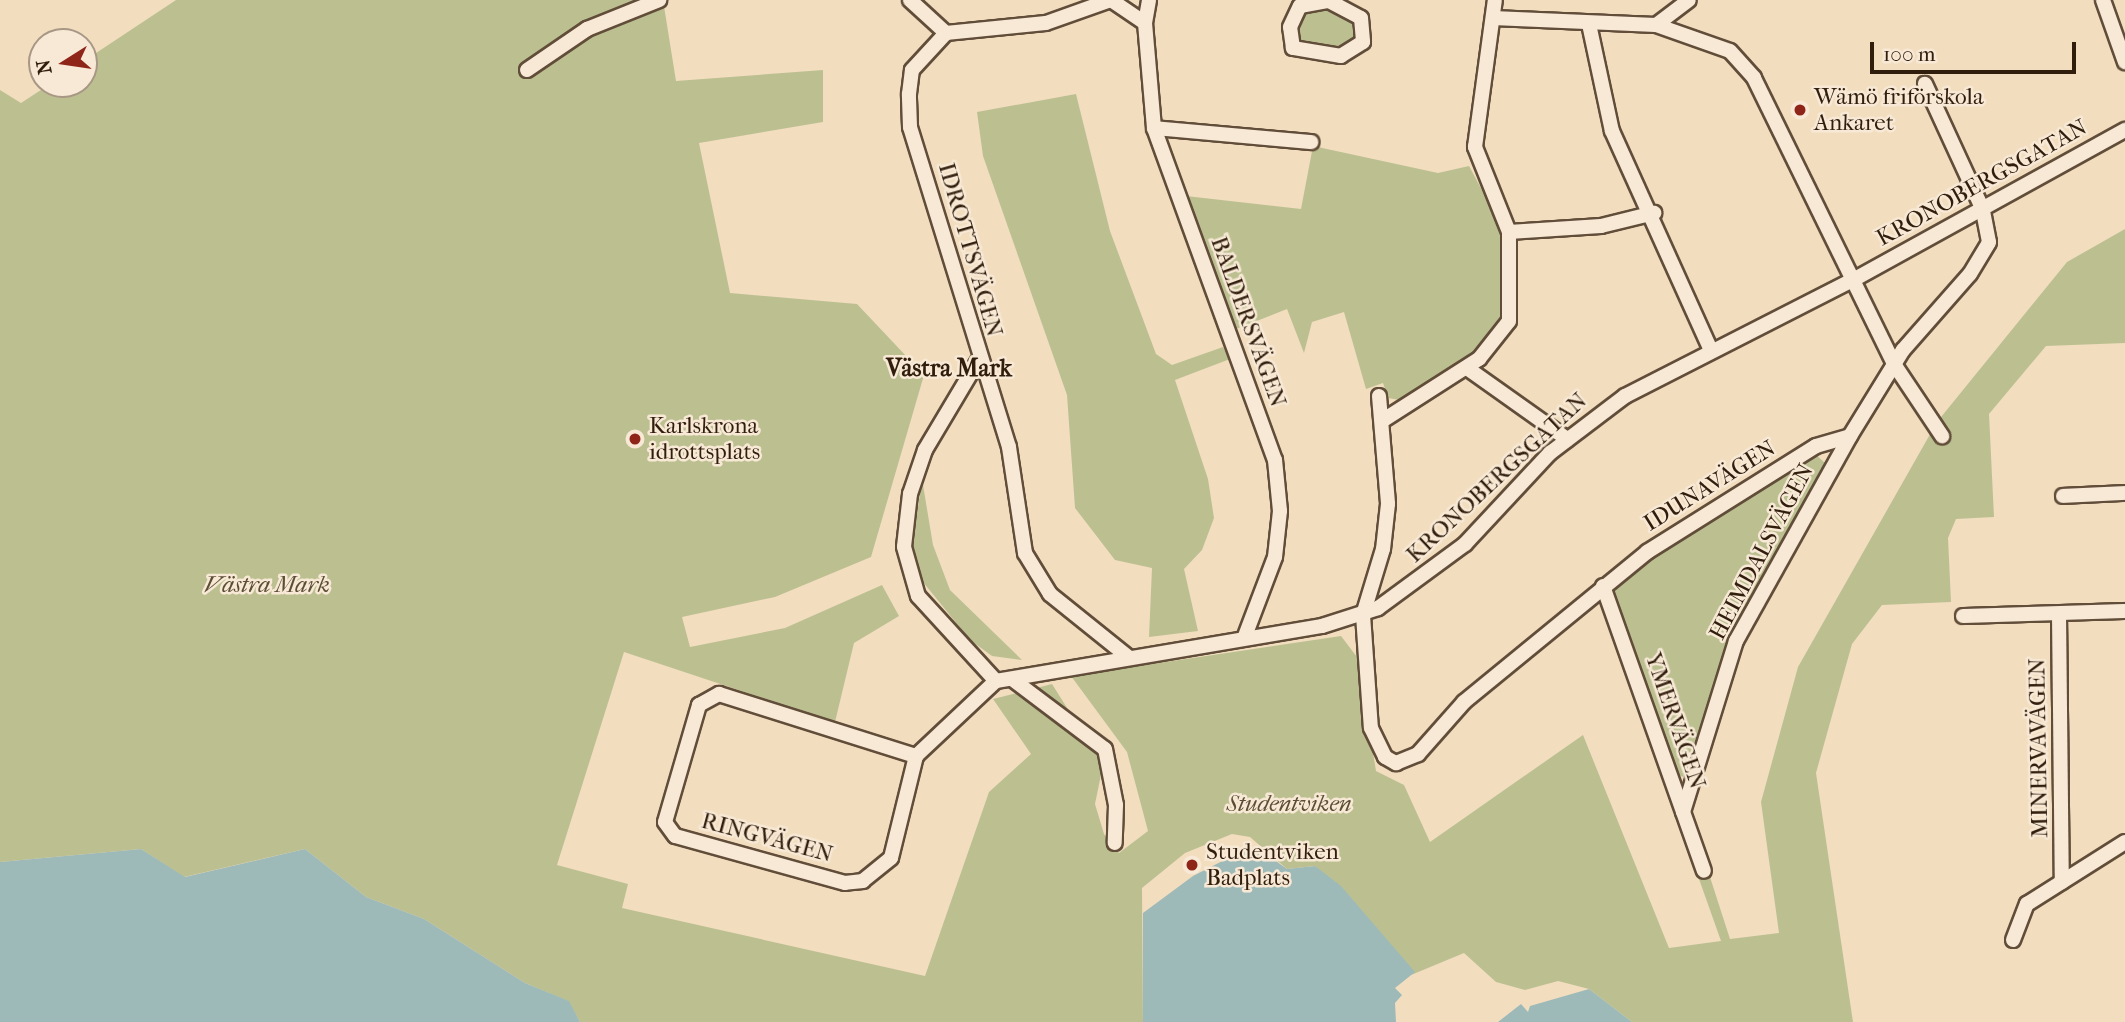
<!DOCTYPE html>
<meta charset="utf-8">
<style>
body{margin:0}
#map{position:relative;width:2125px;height:1022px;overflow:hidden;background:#f2ddbf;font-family:"IM FELL French Canon",serif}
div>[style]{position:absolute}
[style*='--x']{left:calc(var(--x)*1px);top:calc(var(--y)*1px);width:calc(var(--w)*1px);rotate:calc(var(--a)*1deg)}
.green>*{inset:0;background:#bcc091}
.water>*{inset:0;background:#9dbab9}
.roads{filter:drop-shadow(2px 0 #614d39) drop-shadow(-2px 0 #614d39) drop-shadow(0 2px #614d39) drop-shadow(0 -2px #614d39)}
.minor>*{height:14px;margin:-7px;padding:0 7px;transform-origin:7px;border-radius:7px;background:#f7e9d5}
.dots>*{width:19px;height:19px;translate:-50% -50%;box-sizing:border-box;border:4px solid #f7e9d5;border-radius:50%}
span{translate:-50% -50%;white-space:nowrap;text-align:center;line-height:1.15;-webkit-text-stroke:5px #f7e9d5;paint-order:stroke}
.poi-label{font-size:23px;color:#311d0c}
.left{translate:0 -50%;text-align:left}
.street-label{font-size:23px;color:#311d0c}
.park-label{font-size:23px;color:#5b4e34;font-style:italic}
.neighbourhood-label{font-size:24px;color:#311d0c;font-weight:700}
.north{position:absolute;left:28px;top:28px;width:70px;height:70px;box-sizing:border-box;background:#f7e9d5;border:2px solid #a89785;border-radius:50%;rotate:258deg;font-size:19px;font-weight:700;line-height:28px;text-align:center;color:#311d0c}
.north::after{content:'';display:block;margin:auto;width:24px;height:32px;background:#8f2418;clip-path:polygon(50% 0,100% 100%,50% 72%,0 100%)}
.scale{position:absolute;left:1870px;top:42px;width:206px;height:32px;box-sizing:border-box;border:4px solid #311d0c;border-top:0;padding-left:9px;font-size:21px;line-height:24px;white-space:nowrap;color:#311d0c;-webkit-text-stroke:5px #f7e9d5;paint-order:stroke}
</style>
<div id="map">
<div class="green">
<i style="clip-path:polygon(176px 0,663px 0,676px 81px,823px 70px,823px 122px,699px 143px,730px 293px,857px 304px,924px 375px,871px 557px,775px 597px,682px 617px,690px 647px,785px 628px,882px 585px,899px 616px,854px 643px,835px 722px,624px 652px,557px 865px,628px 884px,622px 908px,925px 976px,989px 792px,1031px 754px,993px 699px,1052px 684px,1103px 765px,1095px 804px,1104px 834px,1119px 853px,1148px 831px,1127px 752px,1071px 676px,1341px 636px,1357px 657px,1376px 771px,1404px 785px,1430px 842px,1583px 735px,1669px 948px,1721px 941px,1699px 879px,1709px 874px,1730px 939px,1779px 933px,1761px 802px,1798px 667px,1937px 422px,2067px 262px,2125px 229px,2125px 343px,2046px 346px,1989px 414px,1994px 517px,1956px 519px,1948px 538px,1951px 602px,1882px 605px,1852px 644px,1816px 773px,1853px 1022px,1632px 1022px,1589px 989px,1558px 981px,1525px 990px,1496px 982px,1464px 953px,1411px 975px,1315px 866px,1287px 869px,1250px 837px,1232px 834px,1185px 853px,1142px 888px,1143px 1022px,580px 1022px,568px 1001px,525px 983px,424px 919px,366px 897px,305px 849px,184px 877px,141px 849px,0 862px,0 90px,21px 103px,50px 84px,84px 84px,84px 61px)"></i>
<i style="clip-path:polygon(1328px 5px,1353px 14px,1360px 35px,1342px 52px,1301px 47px,1294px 30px,1299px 17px)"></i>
<i style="clip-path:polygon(1076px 94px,1110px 231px,1156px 354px,1172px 365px,1223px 347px,1230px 359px,1175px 380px,1208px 479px,1214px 518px,1202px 550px,1184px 569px,1198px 631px,1149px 637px,1152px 568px,1115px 560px,1075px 508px,1067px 395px,983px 156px,977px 112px)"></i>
<i style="clip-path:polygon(1313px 146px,1438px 173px,1469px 166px,1503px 229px,1506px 303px,1491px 342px,1400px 400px,1388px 398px,1383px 383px,1366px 389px,1344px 312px,1312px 322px,1304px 353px,1287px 309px,1236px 329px,1186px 196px,1301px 209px)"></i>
<i style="clip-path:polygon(1814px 453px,1825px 463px,1731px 635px,1691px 774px,1683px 777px,1675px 773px,1614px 594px,1616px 583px)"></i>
<i style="clip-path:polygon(922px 479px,933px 545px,950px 590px,1022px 660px,992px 656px,970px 640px,923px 582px,912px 550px)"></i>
</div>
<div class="water">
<i style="clip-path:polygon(141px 849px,185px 877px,305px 849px,366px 897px,424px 919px,525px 983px,569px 1001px,580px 1022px,0 1022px,0 862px)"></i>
<i style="clip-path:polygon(1242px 851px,1266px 854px,1287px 869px,1315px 866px,1341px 886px,1415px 972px,1395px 988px,1402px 995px,1395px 1003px,1396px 1022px,1143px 1022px,1143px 913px,1193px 876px)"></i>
<i style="clip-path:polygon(1589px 989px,1632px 1022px,1498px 1022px,1521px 1004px,1528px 1012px,1530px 1006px)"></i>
</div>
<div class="roads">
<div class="minor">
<i style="--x:910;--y:0;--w:49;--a:42.5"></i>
<i style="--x:2103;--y:0;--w:66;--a:70.5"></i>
<i style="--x:1329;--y:1;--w:36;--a:28"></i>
<i style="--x:1361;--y:18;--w:24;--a:85"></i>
<i style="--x:1363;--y:42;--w:26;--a:148"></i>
<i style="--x:1341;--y:56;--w:49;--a:-170.5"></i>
<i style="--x:1293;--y:48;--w:21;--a:-98"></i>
<i style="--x:1290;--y:27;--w:23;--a:-65"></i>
<i style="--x:1300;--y:6;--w:29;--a:-10"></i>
<i style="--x:1493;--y:18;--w:163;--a:2.5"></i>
<i style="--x:1656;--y:25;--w:41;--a:-37.1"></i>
<i style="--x:1145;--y:23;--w:105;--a:85.1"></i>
<i style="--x:1154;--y:128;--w:353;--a:70"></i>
<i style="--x:1275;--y:460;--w:51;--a:84.4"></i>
<i style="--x:1280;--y:511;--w:46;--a:96.2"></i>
<i style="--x:1275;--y:557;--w:85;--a:110.8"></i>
<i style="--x:1589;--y:24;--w:109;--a:77.9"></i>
<i style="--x:1612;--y:131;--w:238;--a:65.7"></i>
<i style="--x:1656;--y:25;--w:78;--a:19.4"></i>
<i style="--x:1730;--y:51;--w:36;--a:48"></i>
<i style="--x:1754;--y:78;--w:318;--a:63.9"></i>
<i style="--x:1894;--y:364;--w:87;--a:56.3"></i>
<i style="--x:527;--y:70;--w:73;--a:-34.3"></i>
<i style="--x:587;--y:29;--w:78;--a:-21.9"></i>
<i style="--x:1154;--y:128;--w:158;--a:5.1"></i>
<i style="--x:1509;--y:232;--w:92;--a:-3.7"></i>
<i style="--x:1601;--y:226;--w:55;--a:-13.8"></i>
<i style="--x:978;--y:361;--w:104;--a:120.8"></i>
<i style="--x:925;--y:450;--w:46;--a:108.8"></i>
<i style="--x:910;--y:494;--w:53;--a:96.5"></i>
<i style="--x:904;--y:547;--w:51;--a:74.1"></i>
<i style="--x:918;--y:596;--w:115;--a:47.5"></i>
<i style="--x:1467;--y:368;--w:123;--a:35.4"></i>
<i style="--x:1379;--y:396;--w:108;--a:85.2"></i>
<i style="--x:1388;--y:504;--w:45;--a:96.3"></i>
<i style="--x:1383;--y:549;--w:69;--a:106.9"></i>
<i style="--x:1363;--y:615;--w:113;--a:86"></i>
<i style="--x:1371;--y:728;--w:32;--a:64"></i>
<i style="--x:1385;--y:757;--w:13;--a:29"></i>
<i style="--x:1396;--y:763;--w:24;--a:-22"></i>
<i style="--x:1418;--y:754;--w:69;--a:-48.5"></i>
<i style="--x:1464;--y:702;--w:237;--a:-39.3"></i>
<i style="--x:1647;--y:552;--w:199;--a:-32.1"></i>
<i style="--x:1816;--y:446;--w:35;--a:-16"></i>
<i style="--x:1850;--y:436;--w:101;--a:-58.4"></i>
<i style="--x:1903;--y:350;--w:101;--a:-48.6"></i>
<i style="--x:1970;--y:274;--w:37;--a:-59"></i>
<i style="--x:1989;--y:242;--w:33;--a:-101"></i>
<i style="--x:1983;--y:210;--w:139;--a:-114.7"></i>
<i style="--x:1385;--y:419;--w:112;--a:-32.6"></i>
<i style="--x:1479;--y:359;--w:48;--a:-51.7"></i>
<i style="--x:1509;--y:321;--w:89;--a:-90"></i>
<i style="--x:1509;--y:232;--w:92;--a:-111.8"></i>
<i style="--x:1475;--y:147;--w:148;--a:-82.3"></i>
<i style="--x:2063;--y:496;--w:62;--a:-2.8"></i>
<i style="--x:1603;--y:586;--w:302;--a:70.5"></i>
<i style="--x:2059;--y:614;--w:268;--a:89.4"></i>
<i style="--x:1963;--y:616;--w:162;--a:-1.8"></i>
<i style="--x:1127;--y:656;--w:99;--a:-141.2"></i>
<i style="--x:1050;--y:594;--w:48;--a:-121.4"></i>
<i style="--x:1025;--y:553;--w:107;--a:-98.6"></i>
<i style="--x:1009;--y:447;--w:335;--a:-107.2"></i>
<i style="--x:910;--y:127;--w:33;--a:-92"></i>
<i style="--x:909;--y:94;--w:24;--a:-83"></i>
<i style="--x:912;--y:70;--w:50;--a:-47.4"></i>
<i style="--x:946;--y:33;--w:100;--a:-5.7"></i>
<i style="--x:1046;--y:23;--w:69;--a:-19.5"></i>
<i style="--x:1111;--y:0;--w:41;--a:34.1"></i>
<i style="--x:1145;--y:23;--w:23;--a:-80"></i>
<i style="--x:1012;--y:679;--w:116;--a:37"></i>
<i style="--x:1105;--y:749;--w:57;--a:78.9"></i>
<i style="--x:1116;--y:805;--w:38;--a:92"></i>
<i style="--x:916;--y:756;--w:105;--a:103.8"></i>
<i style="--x:891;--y:858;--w:36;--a:141"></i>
<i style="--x:863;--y:881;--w:18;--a:174"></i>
<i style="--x:845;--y:883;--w:176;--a:-164.5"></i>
<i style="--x:675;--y:836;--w:17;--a:-126"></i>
<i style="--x:665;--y:822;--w:122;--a:-73.8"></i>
<i style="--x:699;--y:705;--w:23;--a:-29"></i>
<i style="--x:719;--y:694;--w:207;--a:17.5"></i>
<i style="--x:916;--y:756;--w:110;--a:-43.2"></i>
<i style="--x:996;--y:681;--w:331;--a:-9.6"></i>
<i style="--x:1322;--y:626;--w:59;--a:-17.8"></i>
<i style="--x:1378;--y:608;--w:108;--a:-36.3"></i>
<i style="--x:1465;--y:544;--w:125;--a:-47"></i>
<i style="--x:1550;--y:453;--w:94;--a:-37.2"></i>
<i style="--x:1625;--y:396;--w:256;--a:-27"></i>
<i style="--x:1853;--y:280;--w:311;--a:-28.9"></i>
<i style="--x:1683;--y:812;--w:179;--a:-72.8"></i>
<i style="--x:1736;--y:641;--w:235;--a:-60.9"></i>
<i style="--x:2013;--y:940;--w:39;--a:-69"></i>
<i style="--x:2027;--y:904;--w:116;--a:-32.3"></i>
</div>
</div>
<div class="dots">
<i style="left:1800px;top:110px;background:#8f2418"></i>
<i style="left:635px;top:439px;background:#8f2418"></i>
<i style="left:1192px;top:865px;background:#8f2418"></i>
</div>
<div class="poi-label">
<span class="left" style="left:1814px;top:110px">Wämö friförskola<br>Ankaret</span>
<span class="left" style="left:649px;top:439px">Karlskrona<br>idrottsplats</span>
<span class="left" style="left:1206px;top:865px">Studentviken<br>Badplats</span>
</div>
<div class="street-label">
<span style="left:1982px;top:183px;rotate:-29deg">KRONOBERGSGATAN</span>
<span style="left:970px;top:250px;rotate:74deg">IDROTTSVÄGEN</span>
<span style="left:1248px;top:322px;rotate:70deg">BALDERSVÄGEN</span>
<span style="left:1497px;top:478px;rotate:-43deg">KRONOBERGSGATAN</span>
<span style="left:1710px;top:486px;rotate:-32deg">IDUNAVÄGEN</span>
<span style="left:1762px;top:552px;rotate:-62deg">HEIMDALSVÄGEN</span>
<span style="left:1675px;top:721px;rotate:71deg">YMERVÄGEN</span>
<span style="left:2039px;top:748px;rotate:-91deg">MINERVAVÄGEN</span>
<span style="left:767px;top:838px;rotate:15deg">RINGVÄGEN</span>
</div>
<div class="park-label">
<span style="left:267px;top:585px">Västra Mark</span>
<span style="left:1289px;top:804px">Studentviken</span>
</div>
<div class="neighbourhood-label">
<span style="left:949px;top:369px">Västra Mark</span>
</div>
<div class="north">N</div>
<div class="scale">100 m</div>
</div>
